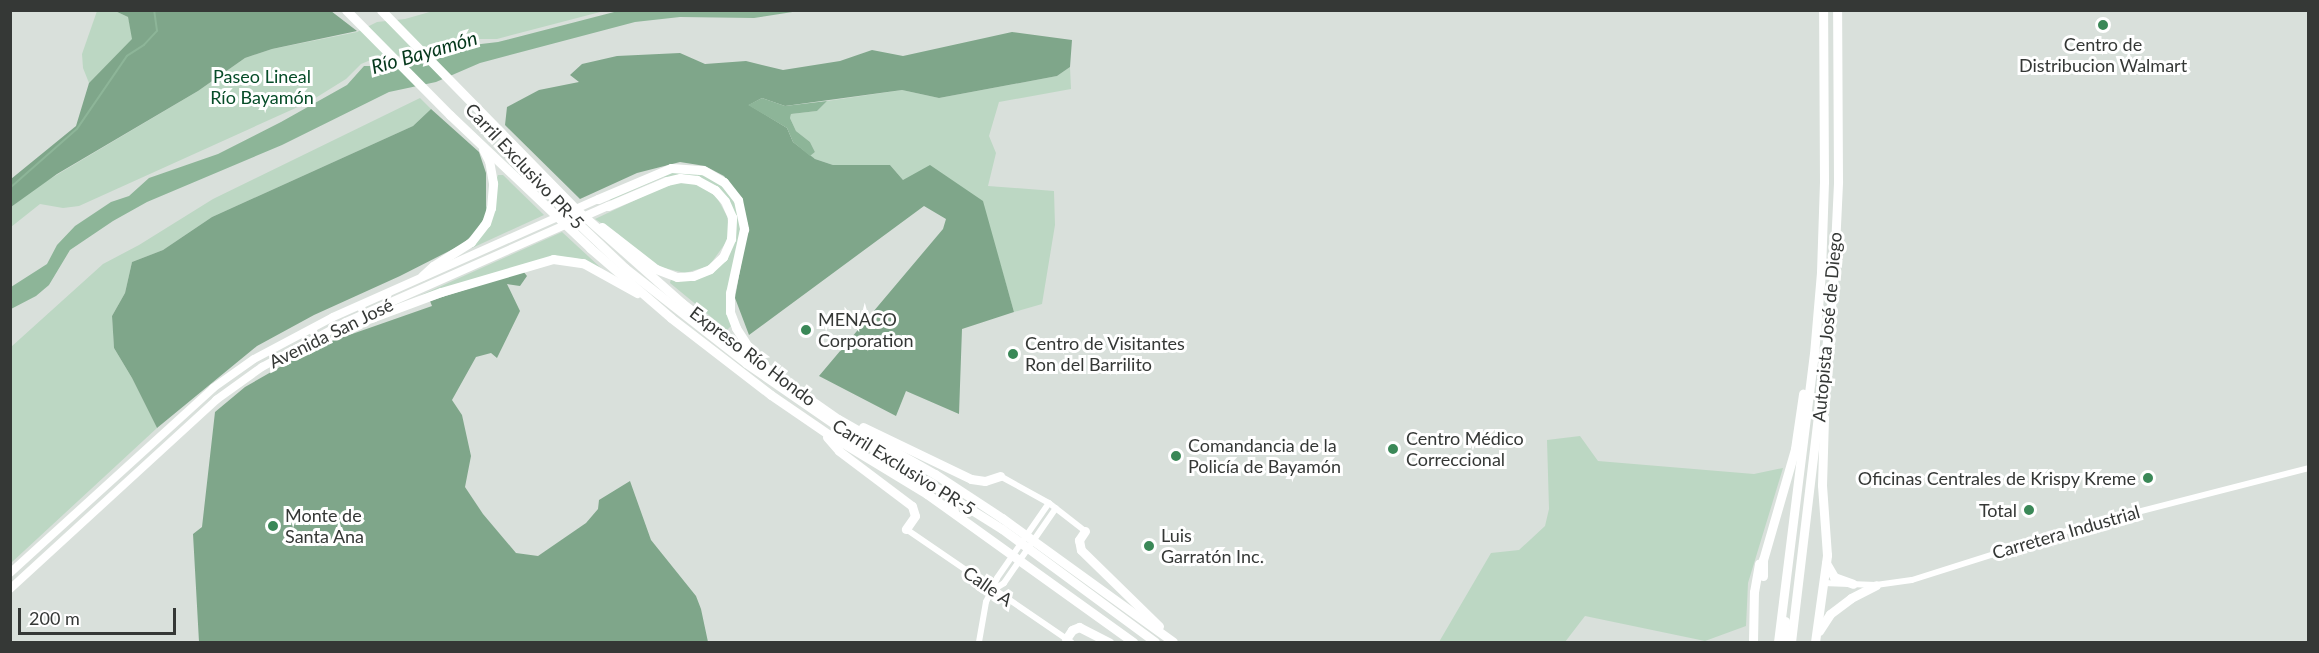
<!DOCTYPE html>
<meta charset="utf-8">
<style>
body{margin:0}
#map{position:relative;width:2319px;height:653px;overflow:hidden;background:#d9e0db;font-family:Lato,sans-serif}
div>[style]{position:absolute}
[style*='--x']{left:calc(var(--x)*1px);top:calc(var(--y)*1px);width:calc(var(--w)*1px);rotate:calc(var(--a)*1deg)}
.green>*{inset:0;background:#bcd7c3}
.forest>*{inset:0;background:#7fa68a}
.water>*{inset:0;background:#8db598}
.stream>*{height:1.5px;margin:-0.75px;padding:0 0.75px;transform-origin:0.75px;border-radius:0.75px;background:#8db598}
.minor>*{height:6px;margin:-3px;padding:0 3px;transform-origin:3px;border-radius:3px;background:#fff}
.major>*{height:8px;margin:-4px;padding:0 4px;transform-origin:4px;border-radius:4px;background:#fff}
.highway>*{height:9px;margin:-4.5px;padding:0 4.5px;transform-origin:4.5px;border-radius:4.5px;background:#fff}
.dots>*{width:16px;height:16px;translate:-50% -50%;box-sizing:border-box;border:3px solid #fff;border-radius:50%}
span{translate:-50% -50%;white-space:nowrap;text-align:center;line-height:1.15;-webkit-text-stroke:6px #fff;paint-order:stroke}
.poi-label{font-size:18px;color:#353836}
.left{translate:0 -50%;text-align:left}
.right{translate:-100% -50%;text-align:right}
.park-label{font-size:18px;color:#064c28}
.street-label{font-size:18px;color:#353836}
.water-label{font-size:20px;color:#05381c;font-style:italic}
.frame{position:absolute;inset:0;border:12px solid #353836;pointer-events:none}
.scale{position:absolute;left:18px;top:608px;width:158px;height:27px;box-sizing:border-box;border:3px solid #353836;border-top:0;padding-left:8px;font-size:18px;line-height:21px;white-space:nowrap;color:#353836;-webkit-text-stroke:4px #fff;paint-order:stroke}
</style>
<div id="map">
<div class="green">
<i style="clip-path:polygon(97px 11px,115px 11px,128px 17px,133px 39px,89px 83px,83px 68px,82px 54px)"></i>
<i style="clip-path:polygon(433px 11px,604px 11px,497px 39px,467px 39px,406px 55px,373px 59px,361px 64px,346px 79px,309px 102px,79px 206px,63px 208px,40px 204px,11px 227px,11px 207px,38px 186px,198px 91px,245px 58px,272px 49px,357px 32px,377px 22px,405px 19px)"></i>
<i style="clip-path:polygon(1070px 67px,1071px 89px,999px 102px,989px 136px,996px 153px,988px 186px,1054px 191px,1055px 225px,1042px 304px,1014px 312px,982px 201px,903px 180px,890px 165px,833px 165px,815px 159px,810px 156px,815px 152px,810px 142px,796px 131px,790px 118px,791px 114px,817px 111px,827px 101px,902px 90px,939px 98px,1057px 76px)"></i>
<i style="clip-path:polygon(420px 98px,431px 109px,413px 126px,212px 217px,163px 250px,132px 262px,125px 293px,112px 316px,114px 348px,132px 378px,157px 428px,11px 563px,11px 347px,103px 264px,139px 245px,213px 199px)"></i>
<i style="clip-path:polygon(691px 170px,716px 179px,734px 199px,741px 222px,735px 267px,732px 325px,727px 330px,670px 283px,671px 279px,720px 266px,730px 253px,735px 232px,713px 184px,664px 177px,611px 200px,605px 199px,663px 172px)"></i>
<i style="clip-path:polygon(498px 175px,503px 175px,544px 215px,472px 248px)"></i>
<i style="clip-path:polygon(676px 181px,694px 182px,716px 196px,727px 216px,729px 229px,727px 241px,709px 266px,685px 273px,656px 266px,618px 234px,595px 219px)"></i>
<i style="clip-path:polygon(562px 232px,601px 268px,576px 258px,554px 256px,419px 296px)"></i>
<i style="clip-path:polygon(1580px 436px,1598px 461px,1754px 474px,1783px 468px,1748px 583px,1746px 626px,1705px 641px,1585px 616px,1565px 642px,1439px 642px,1491px 553px,1519px 550px,1545px 526px,1549px 509px,1547px 440px)"></i>
</div>
<div class="forest">
<i style="clip-path:polygon(115px 11px,331px 11px,357px 31px,272px 49px,245px 58px,198px 91px,57px 174px,11px 207px,11px 179px,76px 126px,89px 83px,132px 39px,128px 17px)"></i>
<i style="clip-path:polygon(1012px 32px,1072px 40px,1070px 67px,1057px 76px,939px 98px,902px 90px,785px 106px,762px 98px,749px 105px,787px 128px,793px 142px,815px 159px,833px 165px,890px 165px,903px 180px,930px 165px,983px 201px,1014px 312px,962px 329px,959px 414px,906px 391px,896px 416px,819px 376px,943px 229px,946px 219px,924px 206px,749px 335px,735px 298px,748px 225px,740px 197px,724px 176px,705px 166px,680px 162px,637px 173px,580px 199px,505px 125px,507px 107px,539px 90px,579px 82px,570px 75px,582px 64px,617px 56px,680px 53px,705px 64px,746px 61px,783px 70px,840px 61px,872px 50px,903px 56px)"></i>
<i style="clip-path:polygon(431px 109px,479px 152px,486px 173px,486px 215px,474px 234px,461px 245px,400px 276px,314px 315px,257px 346px,157px 428px,132px 378px,114px 348px,112px 316px,125px 293px,132px 262px,163px 250px,212px 217px,413px 126px)"></i>
<i style="clip-path:polygon(523px 271px,527px 276px,520px 286px,507px 284px,520px 311px,497px 358px,491px 353px,476px 357px,452px 400px,462px 415px,471px 456px,465px 487px,483px 514px,516px 553px,538px 556px,586px 523px,598px 509px,599px 500px,630px 481px,651px 540px,696px 596px,701px 609px,708px 642px,199px 642px,193px 534px,202px 527px,215px 412px,245px 387px,315px 347px,432px 306px,430px 301px)"></i>
</div>
<div class="water">
<i style="clip-path:polygon(618px 11px,799px 11px,754px 18px,680px 17px,635px 22px,480px 63px,436px 82px,389px 92px,282px 145px,147px 202px,113px 221px,70px 250px,49px 285px,36px 296px,11px 309px,11px 287px,47px 264px,57px 245px,75px 226px,111px 202px,129px 196px,149px 178px,218px 154px,281px 122px,347px 85px,364px 66px,383px 66px,447px 48px,498px 42px)"></i>
<i style="clip-path:polygon(762px 98px,785px 106px,827px 101px,817px 111px,791px 114px,790px 118px,796px 131px,810px 142px,815px 152px,810px 156px,793px 142px,787px 128px,748px 105px)"></i>
</div>
<div class="stream">
<i style="--x:10;--y:188;--w:89;--a:-41.4"></i>
<i style="--x:77;--y:129;--w:88;--a:-55.6"></i>
<i style="--x:127;--y:56;--w:20;--a:-33"></i>
<i style="--x:144;--y:45;--w:19;--a:-47"></i>
<i style="--x:157;--y:31;--w:21;--a:-98"></i>
</div>
<div class="minor">
<i style="--x:1000;--y:476;--w:56;--a:28.9"></i>
<i style="--x:1049;--y:503;--w:46;--a:37.9"></i>
<i style="--x:906;--y:529;--w:200;--a:34.4"></i>
<i style="--x:1823;--y:583;--w:53;--a:2.2"></i>
<i style="--x:1876;--y:585;--w:36;--a:-8"></i>
<i style="--x:1912;--y:580;--w:175;--a:-17.6"></i>
<i style="--x:2079;--y:527;--w:236;--a:-14.4"></i>
<i style="--x:993;--y:590;--w:13;--a:-32"></i>
<i style="--x:1004;--y:583;--w:91;--a:-55.3"></i>
<i style="--x:979;--y:642;--w:41;--a:-80.1"></i>
<i style="--x:986;--y:602;--w:26;--a:-65"></i>
<i style="--x:997;--y:578;--w:91;--a:-55.3"></i>
</div>
<div class="major">
<i style="--x:10;--y:573;--w:275;--a:-42.3"></i>
<i style="--x:213;--y:388;--w:50;--a:-35.3"></i>
<i style="--x:254;--y:359;--w:89;--a:-28"></i>
<i style="--x:333;--y:317;--w:290;--a:-24"></i>
<i style="--x:10;--y:589;--w:280;--a:-42.5"></i>
<i style="--x:216;--y:400;--w:57;--a:-35.7"></i>
<i style="--x:262;--y:367;--w:95;--a:-28.2"></i>
<i style="--x:346;--y:322;--w:287;--a:-23.9"></i>
</div>
<div class="highway">
<i style="--x:346;--y:10;--w:148;--a:45.3"></i>
<i style="--x:450;--y:115;--w:193;--a:43.5"></i>
<i style="--x:590;--y:248;--w:107;--a:40.8"></i>
<i style="--x:671;--y:318;--w:126;--a:37.6"></i>
<i style="--x:771;--y:395;--w:69;--a:34.4"></i>
<i style="--x:828;--y:434;--w:116;--a:31.2"></i>
<i style="--x:927;--y:494;--w:254;--a:35.7"></i>
<i style="--x:381;--y:10;--w:280;--a:45.6"></i>
<i style="--x:577;--y:210;--w:140;--a:41.5"></i>
<i style="--x:682;--y:303;--w:126;--a:37.6"></i>
<i style="--x:782;--y:380;--w:68;--a:34.9"></i>
<i style="--x:838;--y:419;--w:112;--a:29.6"></i>
<i style="--x:935;--y:474;--w:80;--a:33.3"></i>
<i style="--x:1002;--y:518;--w:211;--a:35.9"></i>
<i style="--x:520;--y:159;--w:66;--a:49.3"></i>
<i style="--x:563;--y:209;--w:86;--a:43.6"></i>
<i style="--x:625;--y:268;--w:154;--a:38.1"></i>
<i style="--x:746;--y:363;--w:106;--a:34.6"></i>
<i style="--x:833;--y:423;--w:199;--a:32.1"></i>
<i style="--x:1002;--y:529;--w:190;--a:36.4"></i>
<i style="--x:598;--y:199;--w:79;--a:-23"></i>
<i style="--x:671;--y:168;--w:32;--a:4"></i>
<i style="--x:703;--y:170;--w:24;--a:30"></i>
<i style="--x:724;--y:182;--w:23;--a:52"></i>
<i style="--x:738;--y:200;--w:30;--a:78"></i>
<i style="--x:744;--y:229;--w:66;--a:102.3"></i>
<i style="--x:730;--y:293;--w:19;--a:90"></i>
<i style="--x:730;--y:312;--w:17;--a:69"></i>
<i style="--x:736;--y:328;--w:30;--a:57"></i>
<i style="--x:602;--y:227;--w:68;--a:37.9"></i>
<i style="--x:656;--y:269;--w:22;--a:21"></i>
<i style="--x:677;--y:277;--w:16;--a:-4"></i>
<i style="--x:693;--y:276;--w:18;--a:-22"></i>
<i style="--x:710;--y:269;--w:18;--a:-43"></i>
<i style="--x:723;--y:257;--w:20;--a:-66"></i>
<i style="--x:731;--y:239;--w:22;--a:-87"></i>
<i style="--x:732;--y:217;--w:17;--a:-114"></i>
<i style="--x:725;--y:201;--w:15;--a:-132"></i>
<i style="--x:715;--y:190;--w:21;--a:-151"></i>
<i style="--x:697;--y:180;--w:17;--a:-173"></i>
<i style="--x:680;--y:178;--w:13;--a:167"></i>
<i style="--x:667;--y:181;--w:64;--a:157"></i>
<i style="--x:422;--y:276;--w:15;--a:-42"></i>
<i style="--x:433;--y:266;--w:45;--a:-32.3"></i>
<i style="--x:471;--y:242;--w:24;--a:-52"></i>
<i style="--x:486;--y:223;--w:16;--a:-72"></i>
<i style="--x:491;--y:208;--w:25;--a:-85"></i>
<i style="--x:493;--y:183;--w:22;--a:-100"></i>
<i style="--x:489;--y:161;--w:13;--a:-117"></i>
<i style="--x:346;--y:322;--w:17;--a:-3"></i>
<i style="--x:363;--y:321;--w:83;--a:-20.4"></i>
<i style="--x:441;--y:292;--w:117;--a:-16.4"></i>
<i style="--x:553;--y:259;--w:30;--a:8"></i>
<i style="--x:583;--y:263;--w:62;--a:29.1"></i>
<i style="--x:863;--y:427;--w:120;--a:25.7"></i>
<i style="--x:971;--y:479;--w:14;--a:8"></i>
<i style="--x:985;--y:481;--w:16;--a:-18"></i>
<i style="--x:827;--y:437;--w:18;--a:49"></i>
<i style="--x:839;--y:451;--w:91;--a:37"></i>
<i style="--x:912;--y:506;--w:10;--a:73"></i>
<i style="--x:915;--y:516;--w:16;--a:125"></i>
<i style="--x:1085;--y:531;--w:11;--a:124"></i>
<i style="--x:1079;--y:540;--w:10;--a:79"></i>
<i style="--x:1081;--y:550;--w:109;--a:44.3"></i>
<i style="--x:1826;--y:563;--w:16;--a:60"></i>
<i style="--x:1834;--y:577;--w:20;--a:20"></i>
<i style="--x:1763;--y:576;--w:16;--a:-90"></i>
<i style="--x:1763;--y:560;--w:116;--a:-73.9"></i>
<i style="--x:1795;--y:449;--w:56;--a:-81.7"></i>
<i style="--x:1819;--y:631;--w:20;--a:-57"></i>
<i style="--x:1830;--y:614;--w:26;--a:-37"></i>
<i style="--x:1851;--y:598;--w:28;--a:-27"></i>
<i style="--x:1066;--y:639;--w:11;--a:-56"></i>
<i style="--x:1072;--y:630;--w:8;--a:-23"></i>
<i style="--x:1079;--y:627;--w:34;--a:27"></i>
<i style="--x:1753;--y:642;--w:50;--a:-88.9"></i>
<i style="--x:1754;--y:592;--w:29;--a:-80"></i>
<i style="--x:1778;--y:642;--w:290;--a:-82.9"></i>
<i style="--x:1814;--y:354;--w:82;--a:-85.1"></i>
<i style="--x:1821;--y:272;--w:90;--a:-88.1"></i>
<i style="--x:1824;--y:182;--w:172;--a:-90.3"></i>
<i style="--x:1784;--y:642;--w:21;--a:-87"></i>
<i style="--x:1791;--y:642;--w:355;--a:-83.2"></i>
<i style="--x:1833;--y:289;--w:108;--a:-87.3"></i>
<i style="--x:1838;--y:181;--w:171;--a:-90.3"></i>
<i style="--x:1815;--y:642;--w:88;--a:-82.1"></i>
<i style="--x:1827;--y:555;--w:70;--a:-94.1"></i>
<i style="--x:1822;--y:485;--w:68;--a:-88.3"></i>
</div>
<div class="dots">
<i style="left:2103px;top:25px;background:#3a8857"></i>
<i style="left:806px;top:330px;background:#3a8857"></i>
<i style="left:1013px;top:354px;background:#3a8857"></i>
<i style="left:1393px;top:449px;background:#3a8857"></i>
<i style="left:1176px;top:456px;background:#3a8857"></i>
<i style="left:2148px;top:478px;background:#3a8857"></i>
<i style="left:2029px;top:510px;background:#3a8857"></i>
<i style="left:273px;top:526px;background:#3a8857"></i>
<i style="left:1149px;top:546px;background:#3a8857"></i>
</div>
<div class="poi-label">
<span style="left:2103px;top:55px">Centro de<br>Distribucion Walmart</span>
<span class="left" style="left:818px;top:330px">MENACO<br>Corporation</span>
<span class="left" style="left:1025px;top:354px">Centro de Visitantes<br>Ron del Barrilito</span>
<span class="left" style="left:1406px;top:449px">Centro Médico<br>Correccional</span>
<span class="left" style="left:1188px;top:456px">Comandancia de la<br>Policía de Bayamón</span>
<span class="right" style="left:2136px;top:478px">Oficinas Centrales de Krispy Kreme</span>
<span class="right" style="left:2017px;top:510px">Total</span>
<span class="left" style="left:285px;top:526px">Monte de<br>Santa Ana</span>
<span class="left" style="left:1161px;top:546px">Luis<br>Garratón Inc.</span>
</div>
<div class="park-label">
<span style="left:262px;top:87px">Paseo Lineal<br>Río Bayamón</span>
</div>
<div class="street-label">
<span style="left:525px;top:166px;rotate:47deg">Carril Exclusivo PR-5</span>
<span style="left:1827px;top:327px;rotate:-85deg">Autopista José de Diego</span>
<span style="left:331px;top:333px;rotate:-26deg">Avenida San José</span>
<span style="left:753px;top:356px;rotate:37deg">Expreso Río Hondo</span>
<span style="left:904px;top:467px;rotate:32deg">Carril Exclusivo PR-5</span>
<span style="left:2066px;top:532px;rotate:-16deg">Carretera Industrial</span>
<span style="left:988px;top:586px;rotate:35deg">Calle A</span>
</div>
<div class="water-label">
<span style="left:424px;top:52px;rotate:-16deg">Río Bayamón</span>
</div>
<div class="frame"></div>
<div class="scale">200 m</div>
</div>
